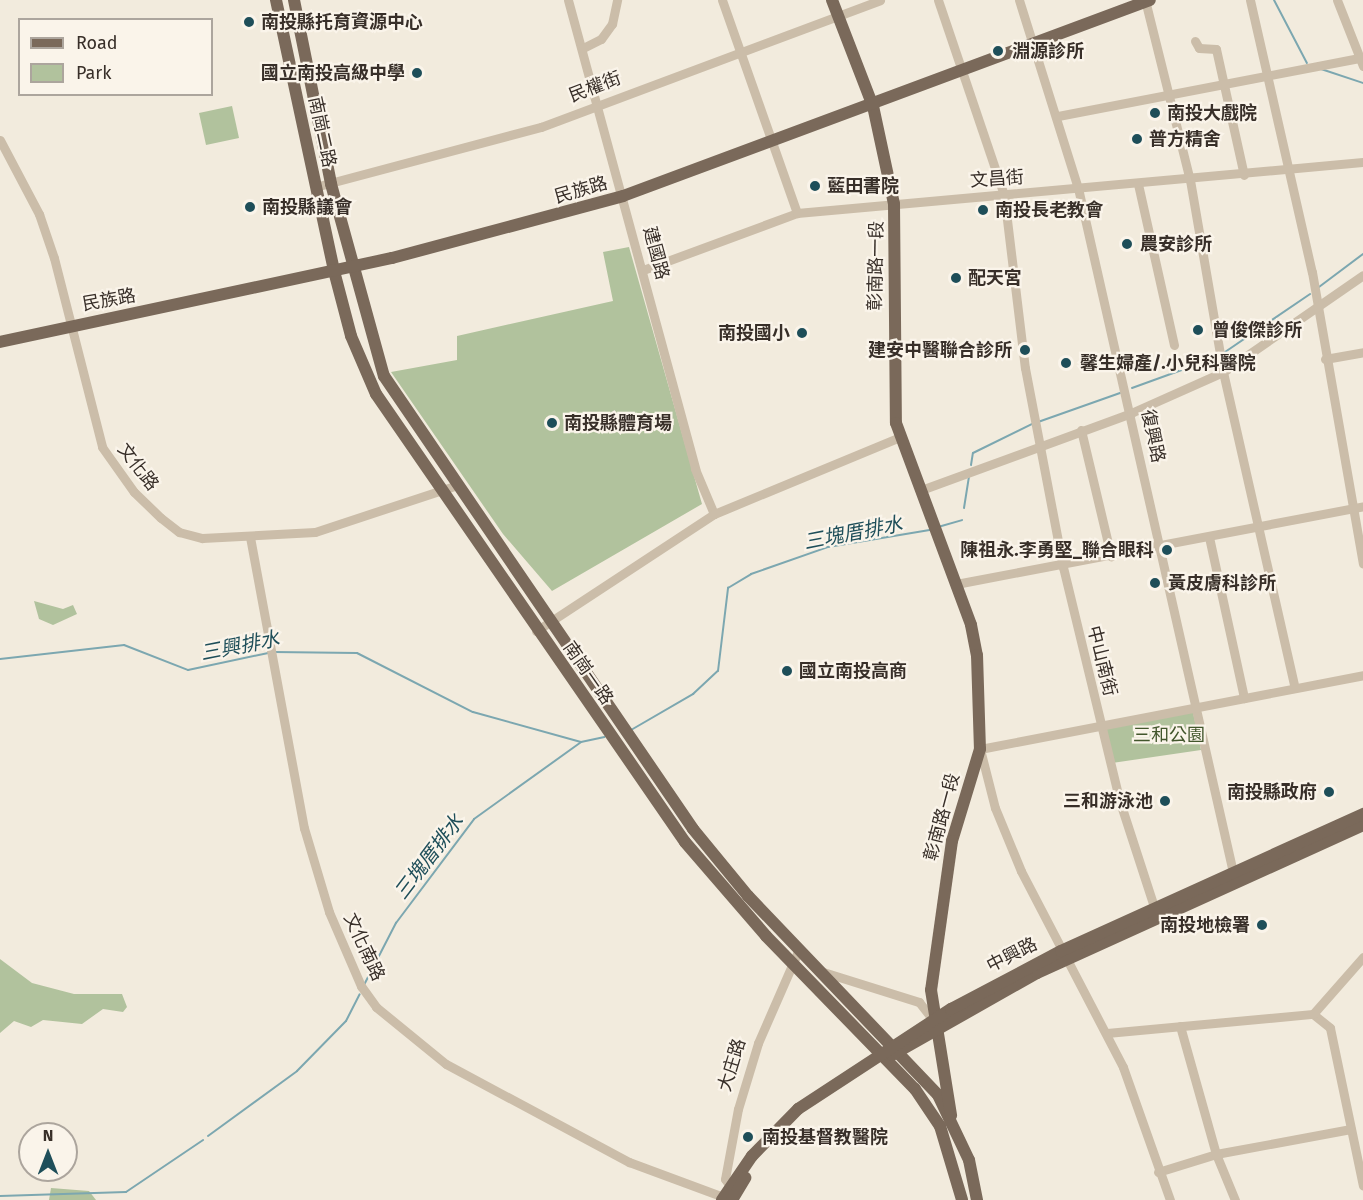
<!DOCTYPE html>
<meta charset="utf-8">
<style>
body{margin:0}
#map{position:relative;width:1363px;height:1200px;overflow:hidden;background:#f2ebdd;font-family:"Fira Sans","Noto Sans TC",sans-serif}
div>[style]{position:absolute}
[style*='--x']{left:calc(var(--x)*1px);top:calc(var(--y)*1px);width:calc(var(--w)*1px);rotate:calc(var(--a)*1deg)}
.green>*{inset:0;background:#b1c29d}
.stream>*{height:2px;margin:-1px;padding:0 1px;transform-origin:1px;border-radius:1px;background:#7ca7b0}
.minor>*{height:9px;margin:-4.5px;padding:0 4.5px;transform-origin:4.5px;border-radius:4.5px;background:#cbbda9}
.major>*{height:12px;margin:-6px;padding:0 6px;transform-origin:6px;border-radius:6px;background:#7a695a}
.dots>*{width:16px;height:16px;translate:-50% -50%;box-sizing:border-box;border:3px solid #faf4ea;border-radius:50%}
span{translate:-50% -50%;white-space:nowrap;text-align:center;line-height:1.15;-webkit-text-stroke:4.5px #faf4ea;paint-order:stroke}
.poi-label{font-size:18px;color:#382f29;font-weight:700}
.left{translate:0 -50%;text-align:left}
.right{translate:-100% -50%;text-align:right}
.street-label{font-size:18px;color:#382f29}
.park-label{font-size:18px;color:#42562c}
.water-label{font-size:20px;color:#1e4e59;font-style:italic}
.legend{position:absolute;left:18px;top:18px;width:195px;height:78px;box-sizing:border-box;background:#faf4ea;border:2px solid #aca59d;margin:0;padding:8px 10px;list-style:none;font-size:18px;color:#382f29}
.legend li{display:flex;align-items:center;gap:12px;height:30px}
.legend b{width:30px;border:2px solid #aca59d}
.north{position:absolute;left:18px;top:1122px;width:60px;height:60px;box-sizing:border-box;background:#faf4ea;border:2px solid #aca59d;border-radius:50%;rotate:0deg;font-size:16px;font-weight:700;line-height:24px;text-align:center;color:#382f29}
.north::after{content:'';display:block;margin:auto;width:21px;height:27px;background:#1e4e59;clip-path:polygon(50% 0,100% 100%,50% 72%,0 100%)}
</style>
<div id="map">
<div class="green">
<i style="clip-path:polygon(232px 106px,239px 138px,206px 145px,199px 113px)"></i>
<i style="clip-path:polygon(629px 247px,702px 504px,552px 591px,503px 534px,391px 372px,457px 360px,457px 336px,613px 301px,603px 252px)"></i>
<i style="clip-path:polygon(34px 601px,63px 609px,73px 605px,77px 614px,53px 625px,39px 619px)"></i>
<i style="clip-path:polygon(1193px 712px,1201px 750px,1112px 763px,1103px 728px)"></i>
<i style="clip-path:polygon(0 959px,32px 983px,74px 994px,122px 994px,127px 1007px,123px 1012px,103px 1009px,82px 1024px,43px 1020px,31px 1027px,14px 1021px,0 1033px)"></i>
<i style="clip-path:polygon(51px 1188px,89px 1191px,96px 1200px,49px 1200px)"></i>
</div>
<div class="stream">
<i style="--x:1274;--y:0;--w:71;--a:62.4"></i>
<i style="--x:1321;--y:69;--w:44;--a:18.4"></i>
<i style="--x:1319;--y:287;--w:55;--a:-36.9"></i>
<i style="--x:1225;--y:352;--w:103;--a:-34.3"></i>
<i style="--x:1132;--y:388;--w:88;--a:-19.9"></i>
<i style="--x:1038;--y:422;--w:87;--a:-19.5"></i>
<i style="--x:971;--y:465;--w:12;--a:-81"></i>
<i style="--x:973;--y:453;--w:66;--a:-26.2"></i>
<i style="--x:964;--y:508;--w:31;--a:-81"></i>
<i style="--x:938;--y:527;--w:25;--a:-16"></i>
<i style="--x:274;--y:652;--w:83;--a:0.7"></i>
<i style="--x:357;--y:653;--w:130;--a:27"></i>
<i style="--x:473;--y:712;--w:112;--a:15.5"></i>
<i style="--x:0;--y:659;--w:125;--a:-6.4"></i>
<i style="--x:124;--y:645;--w:69;--a:21.3"></i>
<i style="--x:188;--y:670;--w:82;--a:-12"></i>
<i style="--x:631;--y:730;--w:72;--a:-30.1"></i>
<i style="--x:693;--y:694;--w:34;--a:-43"></i>
<i style="--x:718;--y:671;--w:84;--a:-83.1"></i>
<i style="--x:728;--y:588;--w:27;--a:-31"></i>
<i style="--x:751;--y:574;--w:82;--a:-19.3"></i>
<i style="--x:828;--y:547;--w:103;--a:-9.5"></i>
<i style="--x:365;--y:983;--w:68;--a:-62.7"></i>
<i style="--x:396;--y:923;--w:130;--a:-53.1"></i>
<i style="--x:474;--y:819;--w:132;--a:-35.7"></i>
<i style="--x:581;--y:742;--w:24;--a:-12"></i>
<i style="--x:208;--y:1136;--w:110;--a:-36.1"></i>
<i style="--x:297;--y:1071;--w:70;--a:-45.6"></i>
<i style="--x:346;--y:1021;--w:30;--a:-63"></i>
<i style="--x:0;--y:1196;--w:126;--a:-1.8"></i>
<i style="--x:126;--y:1192;--w:93;--a:-34"></i>
</div>
<div class="minor">
<i style="--x:568;--y:0;--w:486;--a:74.8"></i>
<i style="--x:695;--y:469;--w:49;--a:67.1"></i>
<i style="--x:722;--y:0;--w:226;--a:70.6"></i>
<i style="--x:938;--y:0;--w:206;--a:71.3"></i>
<i style="--x:1004;--y:195;--w:174;--a:83.1"></i>
<i style="--x:1025;--y:368;--w:203;--a:79.2"></i>
<i style="--x:1063;--y:567;--w:239;--a:76.4"></i>
<i style="--x:1119;--y:799;--w:120;--a:72"></i>
<i style="--x:1019;--y:0;--w:197;--a:72.6"></i>
<i style="--x:1078;--y:188;--w:706;--a:77.24"></i>
<i style="--x:1145;--y:0;--w:186;--a:76"></i>
<i style="--x:1190;--y:180;--w:195;--a:80.2"></i>
<i style="--x:1223;--y:372;--w:324;--a:77.2"></i>
<i style="--x:1250;--y:0;--w:279;--a:77.2"></i>
<i style="--x:1312;--y:272;--w:296;--a:80.1"></i>
<i style="--x:1337;--y:0;--w:71;--a:68.5"></i>
<i style="--x:1195;--y:41;--w:8;--a:60"></i>
<i style="--x:1199;--y:48;--w:17;--a:3"></i>
<i style="--x:1216;--y:49;--w:129;--a:77.5"></i>
<i style="--x:583;--y:48;--w:20;--a:-27"></i>
<i style="--x:601;--y:39;--w:19;--a:-54"></i>
<i style="--x:612;--y:24;--w:25;--a:-78"></i>
<i style="--x:1058;--y:116;--w:308;--a:-10.9"></i>
<i style="--x:0;--y:140;--w:84;--a:62.2"></i>
<i style="--x:39;--y:214;--w:46;--a:71.2"></i>
<i style="--x:54;--y:258;--w:195;--a:75.7"></i>
<i style="--x:102;--y:447;--w:55;--a:54.6"></i>
<i style="--x:134;--y:492;--w:37;--a:44"></i>
<i style="--x:161;--y:518;--w:23;--a:38"></i>
<i style="--x:179;--y:532;--w:24;--a:15"></i>
<i style="--x:202;--y:538;--w:113;--a:-3"></i>
<i style="--x:315;--y:532;--w:150;--a:-18.3"></i>
<i style="--x:1138;--y:184;--w:165;--a:77.4"></i>
<i style="--x:315;--y:187;--w:234;--a:-14.9"></i>
<i style="--x:541;--y:127;--w:362;--a:-20.5"></i>
<i style="--x:643;--y:270;--w:164;--a:-20.3"></i>
<i style="--x:797;--y:213;--w:568;--a:-5.15"></i>
<i style="--x:1325;--y:359;--w:39;--a:-10"></i>
<i style="--x:1081;--y:430;--w:130;--a:76.6"></i>
<i style="--x:921;--y:490;--w:224;--a:-20.1"></i>
<i style="--x:1131;--y:413;--w:101;--a:-24"></i>
<i style="--x:1223;--y:372;--w:170;--a:-34.7"></i>
<i style="--x:250;--y:537;--w:296;--a:79.5"></i>
<i style="--x:304;--y:828;--w:88;--a:73.4"></i>
<i style="--x:329;--y:912;--w:81;--a:66.6"></i>
<i style="--x:361;--y:986;--w:26;--a:54"></i>
<i style="--x:376;--y:1007;--w:90;--a:39.2"></i>
<i style="--x:446;--y:1064;--w:208;--a:28.2"></i>
<i style="--x:629;--y:1162;--w:107;--a:20.3"></i>
<i style="--x:1209;--y:537;--w:165;--a:77.7"></i>
<i style="--x:956;--y:584;--w:414;--a:-10.8"></i>
<i style="--x:536;--y:631;--w:213;--a:-33.3"></i>
<i style="--x:714;--y:514;--w:201;--a:-22.5"></i>
<i style="--x:820;--y:971;--w:104;--a:17.4"></i>
<i style="--x:919;--y:1002;--w:23;--a:52"></i>
<i style="--x:1313;--y:1014;--w:22;--a:39"></i>
<i style="--x:1330;--y:1028;--w:161;--a:78.2"></i>
<i style="--x:1180;--y:1026;--w:133;--a:74.3"></i>
<i style="--x:1216;--y:1154;--w:50;--a:67.6"></i>
<i style="--x:1107;--y:1033;--w:207;--a:-5.3"></i>
<i style="--x:1313;--y:1014;--w:76;--a:-48.7"></i>
<i style="--x:1158;--y:1172;--w:61;--a:-17.2"></i>
<i style="--x:1216;--y:1154;--w:137;--a:-10.5"></i>
<i style="--x:732;--y:1189;--w:12;--a:-125"></i>
<i style="--x:725;--y:1179;--w:71;--a:-79.5"></i>
<i style="--x:738;--y:1109;--w:69;--a:-73.1"></i>
<i style="--x:758;--y:1043;--w:103;--a:-66.4"></i>
<i style="--x:1170;--y:1200;--w:141;--a:-109.5"></i>
<i style="--x:1123;--y:1067;--w:221;--a:-117.5"></i>
<i style="--x:1021;--y:871;--w:68;--a:-112.4"></i>
<i style="--x:995;--y:808;--w:61;--a:-104.3"></i>
<i style="--x:980;--y:749;--w:390;--a:-10.9"></i>
</div>
<div class="major">
<i style="--x:276;--y:0;--w:277;--a:77.9"></i>
<i style="--x:334;--y:271;--w:67;--a:75.3"></i>
<i style="--x:351;--y:336;--w:63;--a:66.7"></i>
<i style="--x:376;--y:394;--w:544;--a:55.4"></i>
<i style="--x:685;--y:842;--w:124;--a:49.2"></i>
<i style="--x:766;--y:936;--w:214;--a:45.8"></i>
<i style="--x:915;--y:1089;--w:45;--a:56"></i>
<i style="--x:940;--y:1126;--w:77;--a:73.4"></i>
<i style="--x:294;--y:0;--w:188;--a:78.6"></i>
<i style="--x:331;--y:184;--w:199;--a:74.6"></i>
<i style="--x:384;--y:376;--w:548;--a:55.7"></i>
<i style="--x:693;--y:829;--w:87;--a:50.6"></i>
<i style="--x:748;--y:896;--w:275;--a:46.3"></i>
<i style="--x:938;--y:1095;--w:72;--a:64.5"></i>
<i style="--x:969;--y:1160;--w:41;--a:78.7"></i>
<i style="--x:832;--y:0;--w:114;--a:68.9"></i>
<i style="--x:873;--y:106;--w:100;--a:77.9"></i>
<i style="--x:894;--y:204;--w:219;--a:89.5"></i>
<i style="--x:896;--y:423;--w:215;--a:69.6"></i>
<i style="--x:971;--y:625;--w:31;--a:79"></i>
<i style="--x:977;--y:655;--w:94;--a:88.2"></i>
<i style="--x:980;--y:749;--w:96;--a:106.9"></i>
<i style="--x:952;--y:841;--w:150;--a:98"></i>
<i style="--x:931;--y:990;--w:127;--a:80.9"></i>
<i style="--x:0;--y:342;--w:401;--a:-12.1"></i>
<i style="--x:392;--y:258;--w:239;--a:-15"></i>
<i style="--x:623;--y:196;--w:562;--a:-20.4"></i>
<i style="--x:892;--y:1055;--w:167;--a:-29.5"></i>
<i style="--x:1037;--y:973;--w:358;--a:-24.4"></i>
<i style="--x:722;--y:1200;--w:53;--a:-55.7"></i>
<i style="--x:752;--y:1156;--w:66;--a:-45.6"></i>
<i style="--x:798;--y:1109;--w:183;--a:-33.2"></i>
<i style="--x:951;--y:1009;--w:124;--a:-27.8"></i>
<i style="--x:1061;--y:951;--w:332;--a:-24.4"></i>
<i style="--x:732;--y:1200;--w:26;--a:-59"></i>
</div>
<div class="dots">
<i style="left:249px;top:22px;background:#1e4e59"></i>
<i style="left:998px;top:51px;background:#1e4e59"></i>
<i style="left:417px;top:73px;background:#1e4e59"></i>
<i style="left:1155px;top:113px;background:#1e4e59"></i>
<i style="left:1137px;top:139px;background:#1e4e59"></i>
<i style="left:815px;top:186px;background:#1e4e59"></i>
<i style="left:250px;top:207px;background:#1e4e59"></i>
<i style="left:983px;top:210px;background:#1e4e59"></i>
<i style="left:1127px;top:244px;background:#1e4e59"></i>
<i style="left:956px;top:278px;background:#1e4e59"></i>
<i style="left:1198px;top:330px;background:#1e4e59"></i>
<i style="left:802px;top:333px;background:#1e4e59"></i>
<i style="left:1025px;top:350px;background:#1e4e59"></i>
<i style="left:1066px;top:363px;background:#1e4e59"></i>
<i style="left:552px;top:423px;background:#1e4e59"></i>
<i style="left:1167px;top:550px;background:#1e4e59"></i>
<i style="left:1155px;top:583px;background:#1e4e59"></i>
<i style="left:787px;top:671px;background:#1e4e59"></i>
<i style="left:1329px;top:792px;background:#1e4e59"></i>
<i style="left:1165px;top:801px;background:#1e4e59"></i>
<i style="left:1262px;top:925px;background:#1e4e59"></i>
<i style="left:748px;top:1137px;background:#1e4e59"></i>
</div>
<div class="poi-label">
<span class="left" style="left:261px;top:22px">南投縣托育資源中心</span>
<span class="left" style="left:1012px;top:51px">淵源診所</span>
<span class="right" style="left:405px;top:73px">國立南投高級中學</span>
<span class="left" style="left:1167px;top:113px">南投大戲院</span>
<span class="left" style="left:1149px;top:139px">普方精舍</span>
<span class="left" style="left:827px;top:186px">藍田書院</span>
<span class="left" style="left:262px;top:207px">南投縣議會</span>
<span class="left" style="left:995px;top:210px">南投長老教會</span>
<span class="left" style="left:1140px;top:244px">農安診所</span>
<span class="left" style="left:968px;top:278px">配天宮</span>
<span class="left" style="left:1212px;top:330px">曾俊傑診所</span>
<span class="right" style="left:790px;top:333px">南投國小</span>
<span class="right" style="left:1012px;top:350px">建安中醫聯合診所</span>
<span class="left" style="left:1080px;top:363px">馨生婦產/.小兒科醫院</span>
<span class="left" style="left:564px;top:423px">南投縣體育場</span>
<span class="right" style="left:1154px;top:550px">陳祖永.李勇堅_聯合眼科</span>
<span class="left" style="left:1168px;top:583px">黃皮膚科診所</span>
<span class="left" style="left:799px;top:671px">國立南投高商</span>
<span class="right" style="left:1317px;top:792px">南投縣政府</span>
<span class="right" style="left:1153px;top:801px">三和游泳池</span>
<span class="right" style="left:1250px;top:925px">南投地檢署</span>
<span class="left" style="left:762px;top:1137px">南投基督教醫院</span>
</div>
<div class="street-label">
<span style="left:595px;top:87px;rotate:-21deg">民權街</span>
<span style="left:322px;top:132px;rotate:78deg">南崗二路</span>
<span style="left:997px;top:179px;rotate:-4deg">文昌街</span>
<span style="left:581px;top:190px;rotate:-16deg">民族路</span>
<span style="left:656px;top:253px;rotate:75deg">建國路</span>
<span style="left:876px;top:266px;rotate:-89deg">彰南路一段</span>
<span style="left:109px;top:300px;rotate:-10deg">民族路</span>
<span style="left:1153px;top:436px;rotate:78deg">復興路</span>
<span style="left:138px;top:467px;rotate:52deg">文化路</span>
<span style="left:1102px;top:661px;rotate:76deg">中山南街</span>
<span style="left:588px;top:673px;rotate:55deg">南崗一路</span>
<span style="left:942px;top:817px;rotate:-75deg">彰南路一段</span>
<span style="left:364px;top:947px;rotate:65deg">文化南路</span>
<span style="left:1012px;top:955px;rotate:-27deg">中興路</span>
<span style="left:732px;top:1065px;rotate:-73deg">大庄路</span>
</div>
<div class="park-label">
<span style="left:1169px;top:735px">三和公園</span>
</div>
<div class="water-label">
<span style="left:853px;top:533px;rotate:-11deg">三塊厝排水</span>
<span style="left:240px;top:646px;rotate:-11deg">三興排水</span>
<span style="left:429px;top:857px;rotate:-53deg">三塊厝排水</span>
</div>
<ul class="legend">
<li><b style="height:8px;background:#7a695a"></b>Road</li>
<li><b style="height:16px;background:#b1c29d"></b>Park</li>
</ul>
<div class="north">N</div>
</div>
